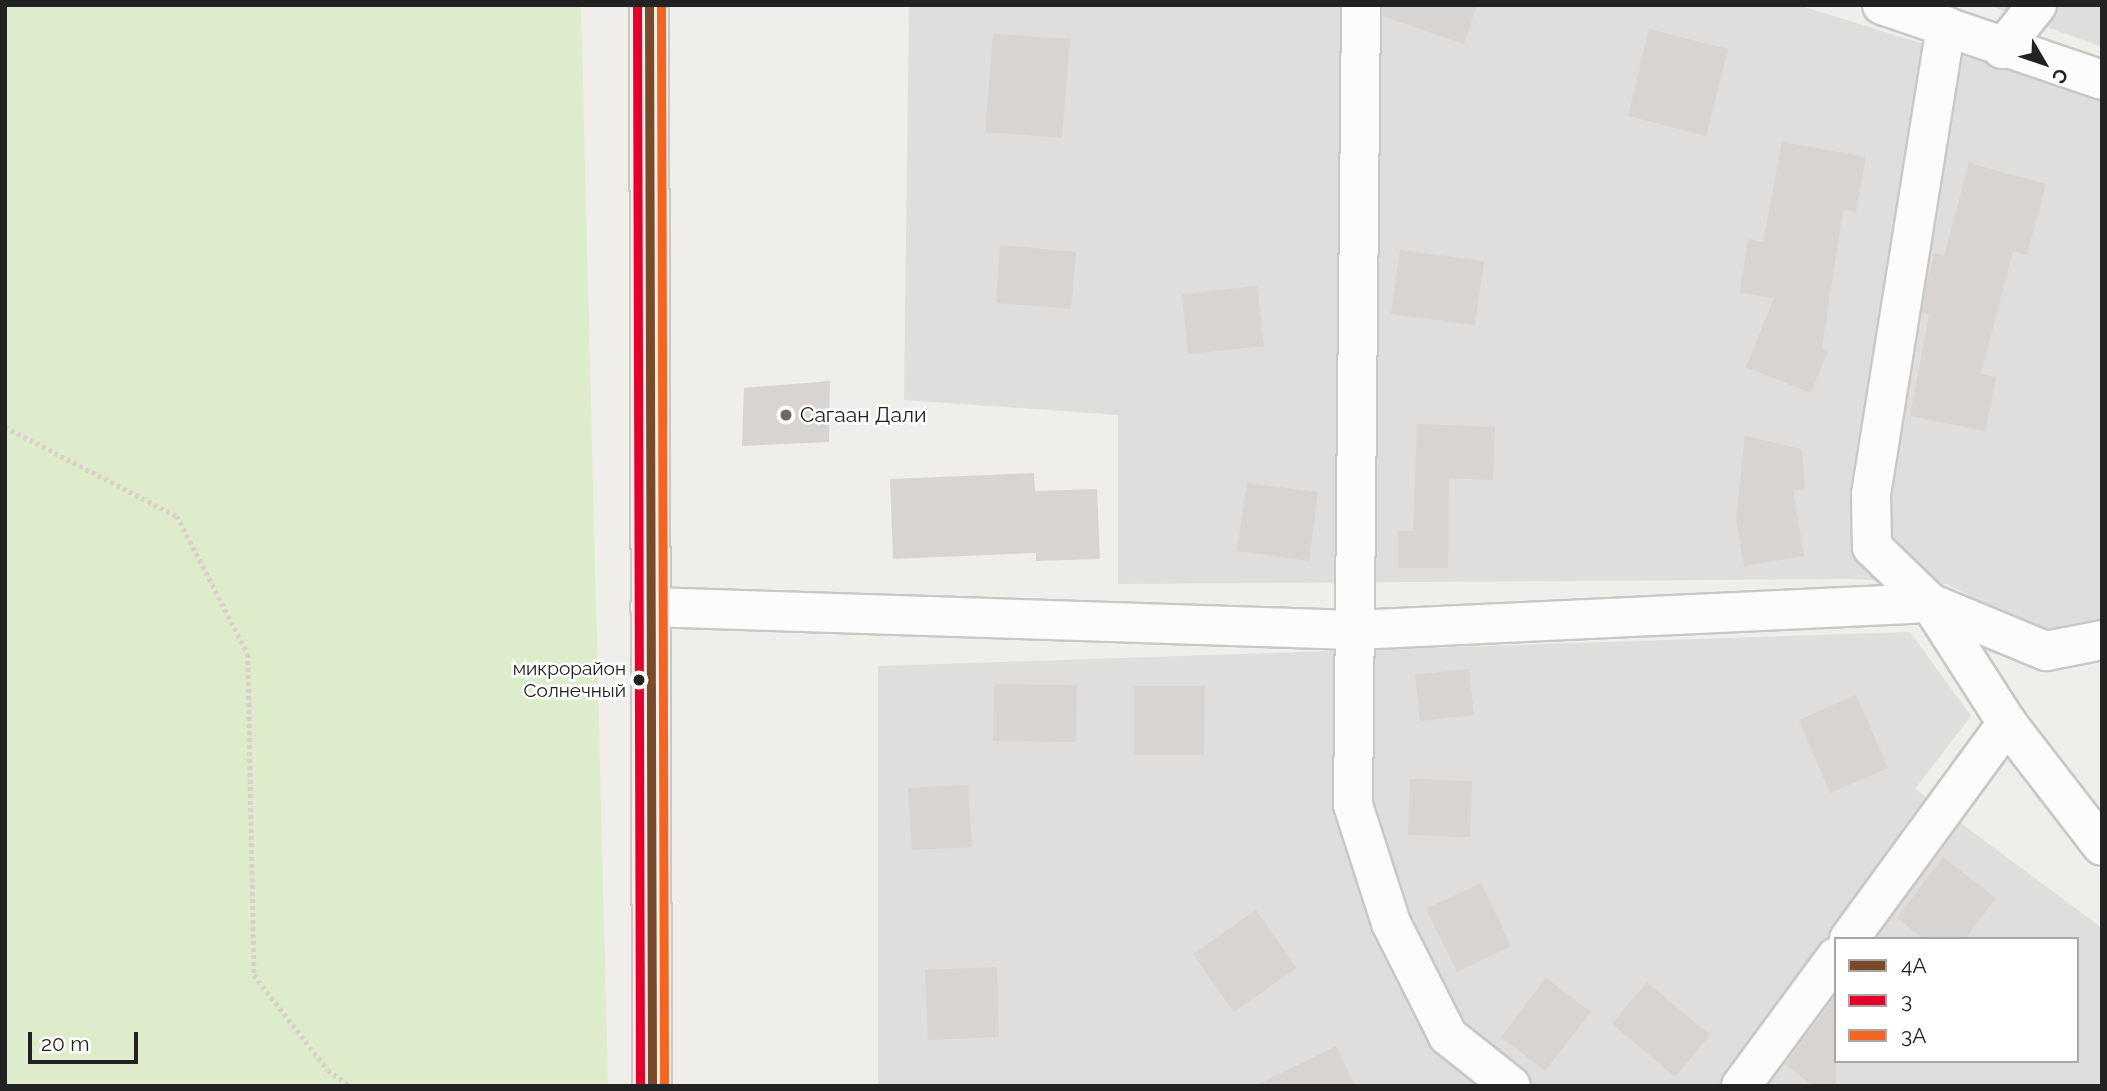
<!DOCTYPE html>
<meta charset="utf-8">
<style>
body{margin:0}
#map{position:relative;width:2107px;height:1091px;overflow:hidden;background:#f0eeeb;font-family:Raleway,sans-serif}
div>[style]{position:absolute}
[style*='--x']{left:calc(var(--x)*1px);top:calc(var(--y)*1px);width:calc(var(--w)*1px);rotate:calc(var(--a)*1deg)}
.residential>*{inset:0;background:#dfdedc}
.grass>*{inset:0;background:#ddeccb}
.building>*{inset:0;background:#d7d4d2}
.path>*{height:4.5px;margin-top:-2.25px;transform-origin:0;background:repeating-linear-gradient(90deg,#dccecd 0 3.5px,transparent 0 7px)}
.roads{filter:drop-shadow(2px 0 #c9c8c7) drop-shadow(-2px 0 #c9c8c7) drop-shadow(0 2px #c9c8c7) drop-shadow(0 -2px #c9c8c7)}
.minor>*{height:38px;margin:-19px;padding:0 19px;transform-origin:19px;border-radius:19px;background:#fdfcfc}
.major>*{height:38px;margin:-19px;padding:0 19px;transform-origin:19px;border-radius:19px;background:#f3ede7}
.bus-1>*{height:9px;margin:-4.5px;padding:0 4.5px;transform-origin:4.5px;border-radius:4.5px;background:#7a4b2a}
.bus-2>*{height:9px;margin:-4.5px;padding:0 4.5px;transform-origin:4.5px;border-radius:4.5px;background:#e4002b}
.bus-3>*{height:9px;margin:-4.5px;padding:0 4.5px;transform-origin:4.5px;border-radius:4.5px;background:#f26522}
.dots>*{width:19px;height:19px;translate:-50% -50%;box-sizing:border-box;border:4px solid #fff;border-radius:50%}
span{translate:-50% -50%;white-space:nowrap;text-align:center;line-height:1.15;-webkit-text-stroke:5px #fff;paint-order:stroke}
.bus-label{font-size:19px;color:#222}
.right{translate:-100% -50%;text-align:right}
.poi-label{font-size:21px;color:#222}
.left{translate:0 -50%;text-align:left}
.frame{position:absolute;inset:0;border:7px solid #222;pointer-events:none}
.legend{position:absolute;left:1834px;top:937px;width:245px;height:126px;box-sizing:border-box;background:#fff;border:2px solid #a7a7a7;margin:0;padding:9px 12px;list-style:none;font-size:21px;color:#222}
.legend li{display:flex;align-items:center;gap:14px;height:35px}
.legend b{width:35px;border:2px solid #a7a7a7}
.north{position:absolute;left:2009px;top:28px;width:70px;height:70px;-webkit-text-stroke:5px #fff;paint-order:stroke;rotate:129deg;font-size:19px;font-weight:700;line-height:28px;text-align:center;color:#222}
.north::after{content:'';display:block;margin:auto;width:24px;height:32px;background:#222;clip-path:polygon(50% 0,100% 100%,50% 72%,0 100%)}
.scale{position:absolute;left:28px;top:1032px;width:110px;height:32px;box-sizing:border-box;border:4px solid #222;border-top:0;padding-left:9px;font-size:21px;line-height:24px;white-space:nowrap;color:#222;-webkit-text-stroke:5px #fff;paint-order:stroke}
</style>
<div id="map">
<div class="residential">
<i style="clip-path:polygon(909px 5px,1798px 5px,2102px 99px,2102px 623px,2049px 635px,1946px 584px,1848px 579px,1118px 584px,1118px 415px,904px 400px)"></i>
<i style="clip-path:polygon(1988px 5px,2102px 5px,2102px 47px)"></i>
<i style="clip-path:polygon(evenodd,1910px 632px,1971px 716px,1915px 789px,2102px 928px,2102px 1086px,878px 1086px,878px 666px,1910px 632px,1836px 939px,2077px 939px,2077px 1061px,1836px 1061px,1836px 939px)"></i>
</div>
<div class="grass">
<i style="clip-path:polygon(5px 5px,581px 5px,608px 1086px,5px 1086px)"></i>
</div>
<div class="building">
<i style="clip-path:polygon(1383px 5px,1477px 5px,1464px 44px,1383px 16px)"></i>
<i style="clip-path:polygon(1649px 29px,1728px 49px,1706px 136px,1628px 116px)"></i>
<i style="clip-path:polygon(993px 34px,1070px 39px,1062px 138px,985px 132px)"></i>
<i style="clip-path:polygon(1782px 142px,1866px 157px,1856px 212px,1843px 210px,1822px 348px,1828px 351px,1811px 393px,1746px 367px,1774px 298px,1740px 293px,1748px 239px,1763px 242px)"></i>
<i style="clip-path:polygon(1969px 163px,2046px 184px,2027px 255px,2013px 251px,1981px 374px,1996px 377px,1985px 431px,1910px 416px,1929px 315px,1922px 313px,1927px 281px,1935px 253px,1944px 256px)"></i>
<i style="clip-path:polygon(1000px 245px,1076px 252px,1071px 309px,996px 303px)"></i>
<i style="clip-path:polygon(1400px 250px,1484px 261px,1475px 325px,1391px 314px)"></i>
<i style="clip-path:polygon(1257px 286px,1264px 346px,1188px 354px,1182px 294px)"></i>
<i style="clip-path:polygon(830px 381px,829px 442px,742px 446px,744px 388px)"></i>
<i style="clip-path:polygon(1417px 424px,1495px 427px,1493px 480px,1449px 478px,1448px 568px,1398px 568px,1398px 531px,1413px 531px)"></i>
<i style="clip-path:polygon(1745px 436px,1802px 449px,1805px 490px,1793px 489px,1804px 556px,1744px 566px,1736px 518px)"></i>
<i style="clip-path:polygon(1034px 473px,1035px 491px,1097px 489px,1100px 559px,1036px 561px,1036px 553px,893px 559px,890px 479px)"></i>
<i style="clip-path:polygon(1247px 483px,1318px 492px,1309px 561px,1237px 551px)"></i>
<i style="clip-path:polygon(1469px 669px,1474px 715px,1420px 721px,1415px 675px)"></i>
<i style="clip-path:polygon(994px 684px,1077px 685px,1076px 742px,993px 741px)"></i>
<i style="clip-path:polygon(1134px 686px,1205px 686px,1204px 755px,1134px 755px)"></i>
<i style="clip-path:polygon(1856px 695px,1888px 768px,1830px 793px,1799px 720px)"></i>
<i style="clip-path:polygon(1410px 779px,1472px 781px,1470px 837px,1408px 835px)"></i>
<i style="clip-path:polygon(968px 785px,972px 847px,912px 850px,908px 788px)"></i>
<i style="clip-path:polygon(1943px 857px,1996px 898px,1965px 939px,1924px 939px,1897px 918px)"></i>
<i style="clip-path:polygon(1481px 883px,1511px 946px,1457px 972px,1426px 909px)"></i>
<i style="clip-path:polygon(1256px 910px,1296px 968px,1234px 1012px,1193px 954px)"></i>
<i style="clip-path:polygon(997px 967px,999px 1037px,928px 1040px,925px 970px)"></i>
<i style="clip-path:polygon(1546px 978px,1591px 1012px,1545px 1071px,1501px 1037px)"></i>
<i style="clip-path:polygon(1647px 982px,1710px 1035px,1675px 1077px,1612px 1024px)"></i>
<i style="clip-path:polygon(1836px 996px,1836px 1086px,1813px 1086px,1785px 1064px)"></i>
<i style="clip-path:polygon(1336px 1046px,1355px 1086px,1255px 1086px)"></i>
</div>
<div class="path">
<i style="--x:5;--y:427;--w:194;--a:27.4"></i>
<i style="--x:177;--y:516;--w:155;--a:62.8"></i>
<i style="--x:248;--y:654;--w:321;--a:88.9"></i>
<i style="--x:254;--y:975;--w:120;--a:52.1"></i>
<i style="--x:328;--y:1070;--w:27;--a:36"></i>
</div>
<div class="roads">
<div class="minor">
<i style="--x:1361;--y:5;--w:800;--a:90.57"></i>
<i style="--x:1353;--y:805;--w:124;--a:72.1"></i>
<i style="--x:1391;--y:923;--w:127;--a:63.2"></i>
<i style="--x:1448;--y:1036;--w:80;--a:38.4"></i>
<i style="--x:1882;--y:5;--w:232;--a:18.8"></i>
<i style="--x:1946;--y:26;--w:475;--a:99.1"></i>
<i style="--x:1871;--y:495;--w:52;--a:88.9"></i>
<i style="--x:1872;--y:547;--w:81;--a:44"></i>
<i style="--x:1930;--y:603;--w:143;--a:57.3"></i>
<i style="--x:2007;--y:723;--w:155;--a:52.3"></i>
<i style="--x:2002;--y:49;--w:56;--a:-51.5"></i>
<i style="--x:650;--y:607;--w:704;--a:1.87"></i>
<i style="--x:1354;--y:630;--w:577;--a:-2.68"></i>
<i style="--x:1930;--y:603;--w:126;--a:22.5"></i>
<i style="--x:2046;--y:651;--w:57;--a:-11.1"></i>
<i style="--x:1849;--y:939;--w:268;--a:-53.8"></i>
<i style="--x:1741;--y:1086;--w:160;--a:-53.6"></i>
</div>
<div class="major">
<i style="--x:649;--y:5;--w:1081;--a:89.84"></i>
</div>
</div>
<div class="bus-1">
<i style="--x:649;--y:5;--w:1081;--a:89.84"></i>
</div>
<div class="bus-2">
<i style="--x:637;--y:5;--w:1081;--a:89.84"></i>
</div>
<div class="bus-3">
<i style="--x:661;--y:5;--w:1081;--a:89.84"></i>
</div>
<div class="dots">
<i style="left:786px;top:415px;background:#6a6968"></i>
<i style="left:639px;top:680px;background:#222"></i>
</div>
<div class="bus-label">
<span class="right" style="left:626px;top:680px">микрорайон<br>Солнечный</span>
</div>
<div class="poi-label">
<span class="left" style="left:800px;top:415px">Сагаан Дали</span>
</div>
<div class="frame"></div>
<ul class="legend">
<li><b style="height:9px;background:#7a4b2a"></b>4А</li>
<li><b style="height:9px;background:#e4002b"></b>3</li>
<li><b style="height:9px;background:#f26522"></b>3А</li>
</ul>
<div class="north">С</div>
<div class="scale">20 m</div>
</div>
